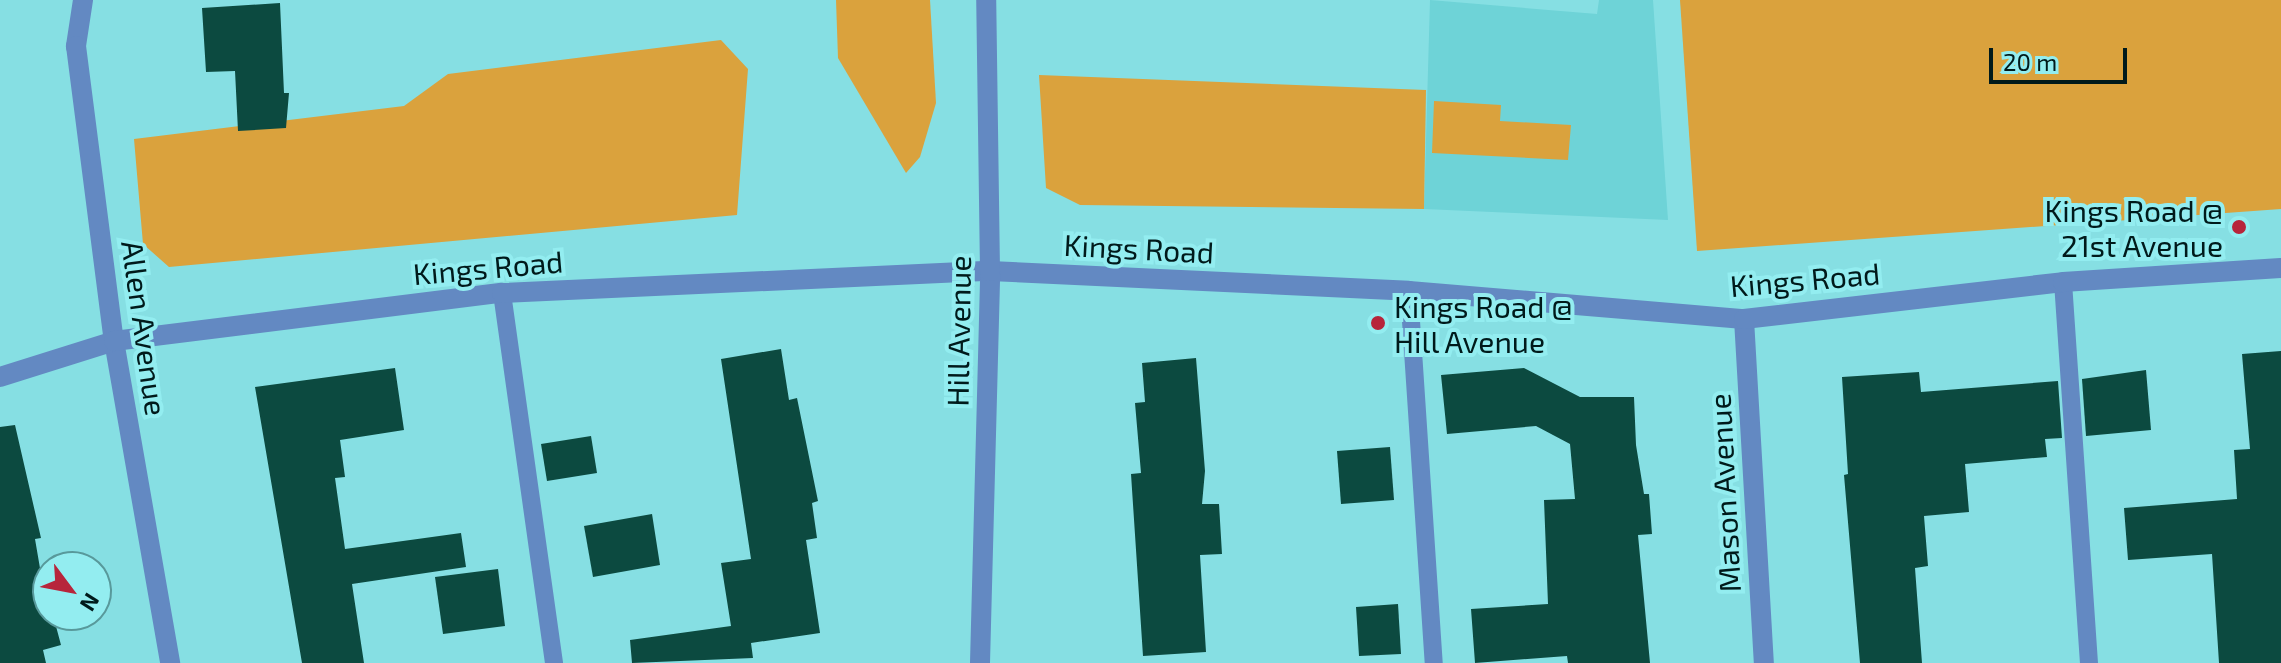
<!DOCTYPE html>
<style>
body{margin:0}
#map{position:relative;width:2281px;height:663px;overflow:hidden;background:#86dfe3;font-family:"Exo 2",sans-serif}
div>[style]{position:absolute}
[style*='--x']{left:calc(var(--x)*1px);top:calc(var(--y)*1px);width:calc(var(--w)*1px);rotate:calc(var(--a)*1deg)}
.built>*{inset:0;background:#6ed3d7}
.green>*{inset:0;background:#daa23d}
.building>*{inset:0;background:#0c4a40}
.service>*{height:18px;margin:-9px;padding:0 9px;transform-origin:9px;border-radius:9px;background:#6389c2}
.minor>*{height:20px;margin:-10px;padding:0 10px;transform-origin:10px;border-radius:10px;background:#6389c2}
.tertiary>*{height:20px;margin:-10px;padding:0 10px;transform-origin:10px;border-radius:10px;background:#6389c2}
.dots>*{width:22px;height:22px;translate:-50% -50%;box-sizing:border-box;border:4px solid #93edf0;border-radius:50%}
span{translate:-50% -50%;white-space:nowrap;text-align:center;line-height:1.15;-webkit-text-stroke:8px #93edf0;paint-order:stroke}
.poi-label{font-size:30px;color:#001a1b}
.right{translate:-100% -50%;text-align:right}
.left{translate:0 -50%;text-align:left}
.street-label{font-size:30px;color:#001a1b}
.north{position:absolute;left:32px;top:551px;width:80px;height:80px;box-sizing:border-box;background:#93edf0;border:2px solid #58999b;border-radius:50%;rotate:122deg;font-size:22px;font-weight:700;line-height:32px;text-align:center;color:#001a1b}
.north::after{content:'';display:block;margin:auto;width:28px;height:36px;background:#b7253b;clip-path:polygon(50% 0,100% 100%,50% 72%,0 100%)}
.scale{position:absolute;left:1989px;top:48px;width:138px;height:36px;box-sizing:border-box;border:4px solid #001a1b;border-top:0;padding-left:10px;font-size:24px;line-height:28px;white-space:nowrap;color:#001a1b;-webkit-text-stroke:6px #93edf0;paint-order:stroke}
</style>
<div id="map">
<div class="built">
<i style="clip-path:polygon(1430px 0,1597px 14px,1599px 0,1653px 0,1668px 220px,1424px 209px)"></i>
</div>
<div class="green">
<i style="clip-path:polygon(836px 0,930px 0,936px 103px,920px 157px,906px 173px,838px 58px)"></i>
<i style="clip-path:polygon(1680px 0,2281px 0,2281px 209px,1697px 251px)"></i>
<i style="clip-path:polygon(721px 40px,748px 69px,737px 215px,169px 267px,143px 244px,134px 139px,404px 106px,448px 74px)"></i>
<i style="clip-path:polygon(1039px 75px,1426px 90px,1424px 209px,1080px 205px,1046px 188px)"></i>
<i style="clip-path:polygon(1434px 101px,1501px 105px,1500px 121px,1571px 125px,1568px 160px,1432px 153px)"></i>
</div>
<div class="building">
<i style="clip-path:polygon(280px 3px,284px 93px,289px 93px,286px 128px,238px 131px,235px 71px,206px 72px,202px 8px)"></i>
<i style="clip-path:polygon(781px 349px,789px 400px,797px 398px,818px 501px,812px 503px,817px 538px,806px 540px,820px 633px,751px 643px,753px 658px,632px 663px,630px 640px,731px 626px,721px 563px,751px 559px,721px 359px)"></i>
<i style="clip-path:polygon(2281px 351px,2281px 663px,2219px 663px,2212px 554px,2128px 560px,2124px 508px,2237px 499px,2234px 450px,2250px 449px,2242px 354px)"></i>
<i style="clip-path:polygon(1196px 358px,1205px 471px,1202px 504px,1219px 504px,1222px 554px,1200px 555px,1206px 652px,1143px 656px,1131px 474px,1141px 473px,1135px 403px,1145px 402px,1142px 363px)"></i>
<i style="clip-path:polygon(395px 368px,404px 430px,340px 440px,345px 477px,335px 478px,345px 549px,461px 533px,466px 567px,352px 584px,364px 663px,302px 663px,255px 387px)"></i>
<i style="clip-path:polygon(1524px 368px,1580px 397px,1634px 397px,1636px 445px,1644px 494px,1649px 494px,1652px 534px,1638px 535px,1650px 663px,1568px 663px,1567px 656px,1475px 663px,1471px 609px,1548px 604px,1544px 500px,1575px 499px,1570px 444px,1536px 426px,1447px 434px,1441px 375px)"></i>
<i style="clip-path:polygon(2146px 370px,2151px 430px,2086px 436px,2082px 379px)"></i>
<i style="clip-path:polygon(1919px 372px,1921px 392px,2058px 381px,2062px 438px,2045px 439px,2047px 457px,1965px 464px,1969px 512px,1924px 516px,1928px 566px,1915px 568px,1922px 663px,1860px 663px,1844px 475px,1848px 474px,1842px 377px)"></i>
<i style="clip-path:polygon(15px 425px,41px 538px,35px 539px,48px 615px,53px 615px,61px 645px,43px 650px,46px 663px,0 663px,0 427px)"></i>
<i style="clip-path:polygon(591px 436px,597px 473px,547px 481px,541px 444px)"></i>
<i style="clip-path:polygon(1390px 447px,1394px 500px,1341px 504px,1337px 451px)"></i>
<i style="clip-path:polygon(652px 514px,660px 565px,593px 577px,584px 526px)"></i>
<i style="clip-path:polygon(498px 569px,505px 626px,443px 634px,435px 577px)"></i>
<i style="clip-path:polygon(1398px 604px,1401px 654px,1359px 656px,1356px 607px)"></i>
</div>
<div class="service">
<i style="--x:2063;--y:282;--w:382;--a:86.1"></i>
<i style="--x:1409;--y:291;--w:373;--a:86.2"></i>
<i style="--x:502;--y:293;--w:374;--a:82"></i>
</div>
<div class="minor">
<i style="--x:83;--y:0;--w:47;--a:98.7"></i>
<i style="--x:76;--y:46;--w:297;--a:82.7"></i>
<i style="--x:114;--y:341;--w:327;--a:80.1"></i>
<i style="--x:1744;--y:319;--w:345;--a:86.7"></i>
<i style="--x:0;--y:377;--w:120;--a:-17.5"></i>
<i style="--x:114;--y:341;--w:391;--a:-7.1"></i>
<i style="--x:502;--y:293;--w:488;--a:-2.6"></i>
</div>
<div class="tertiary">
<i style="--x:990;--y:271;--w:419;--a:2.7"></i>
<i style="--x:1409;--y:291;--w:336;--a:4.8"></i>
<i style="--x:1744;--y:319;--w:321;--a:-6.6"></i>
<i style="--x:2063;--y:282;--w:218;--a:-3.7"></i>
<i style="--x:980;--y:663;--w:392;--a:-88.5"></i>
<i style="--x:990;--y:271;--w:271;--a:-90.8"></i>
</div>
<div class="dots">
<i style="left:2239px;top:227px;background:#b7253b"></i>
<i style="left:1378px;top:323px;background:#b7253b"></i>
</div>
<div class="poi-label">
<span class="right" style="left:2223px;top:227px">Kings Road @<br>21st Avenue</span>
<span class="left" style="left:1394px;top:323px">Kings Road @<br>Hill Avenue</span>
</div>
<div class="street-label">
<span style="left:1139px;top:248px;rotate:3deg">Kings Road</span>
<span style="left:488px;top:267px;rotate:-5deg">Kings Road</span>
<span style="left:1805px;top:279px;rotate:-5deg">Kings Road</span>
<span style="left:145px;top:328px;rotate:82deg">Allen Avenue</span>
<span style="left:958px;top:331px;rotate:-89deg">Hill Avenue</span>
<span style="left:1724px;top:493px;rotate:-93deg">Mason Avenue</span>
</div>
<div class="north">N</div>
<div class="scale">20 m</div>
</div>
